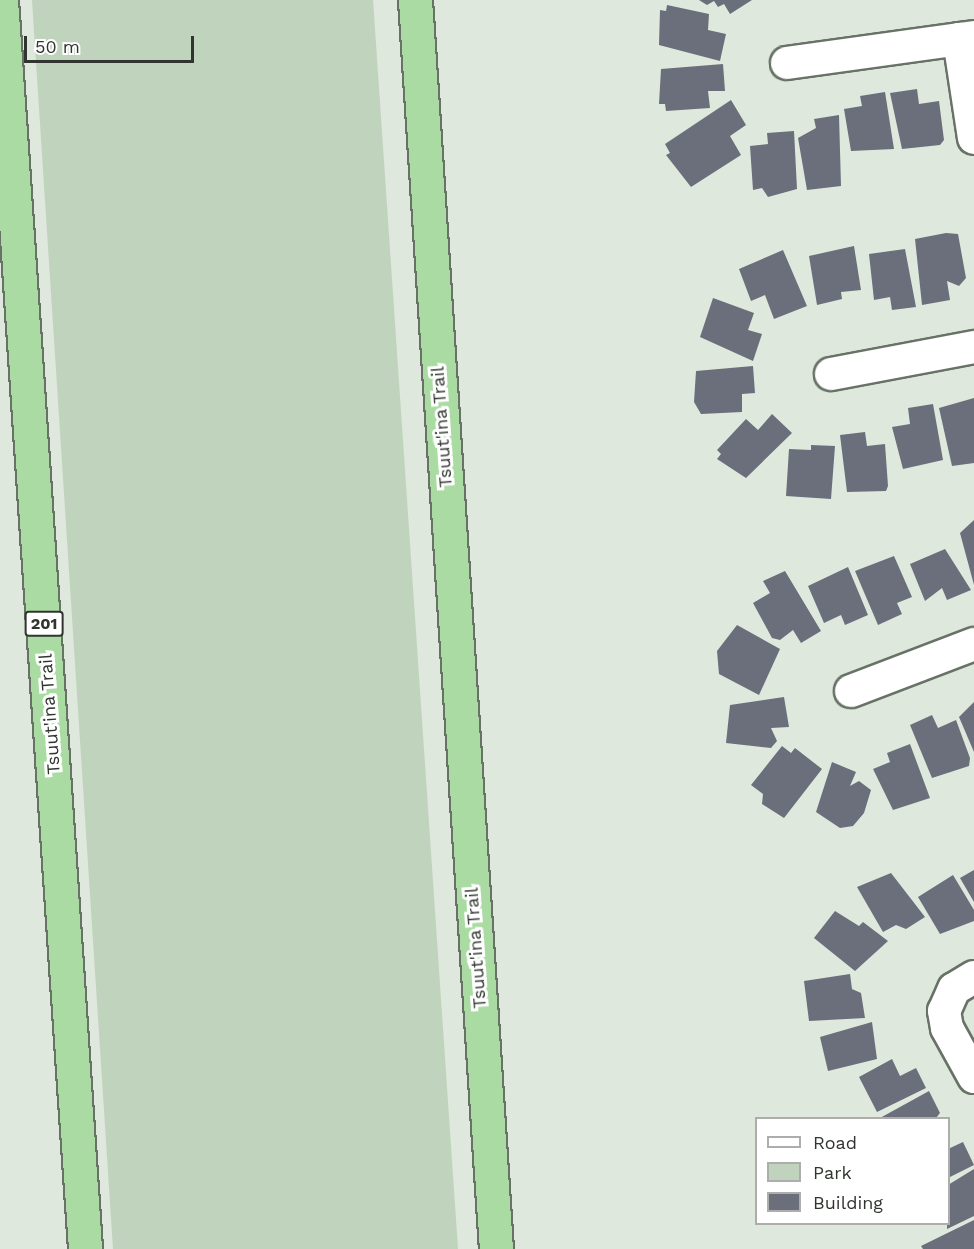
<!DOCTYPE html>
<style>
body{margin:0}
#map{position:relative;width:974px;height:1249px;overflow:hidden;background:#dee8dc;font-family:"Work Sans",sans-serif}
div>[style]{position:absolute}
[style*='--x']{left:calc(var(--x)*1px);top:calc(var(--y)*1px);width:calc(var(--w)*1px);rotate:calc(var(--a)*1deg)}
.green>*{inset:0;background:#c0d3bd}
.building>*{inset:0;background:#6b6e7b}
.roads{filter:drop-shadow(2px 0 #687267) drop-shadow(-2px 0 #687267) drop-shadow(0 2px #687267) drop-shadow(0 -2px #687267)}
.minor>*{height:32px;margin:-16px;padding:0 16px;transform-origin:16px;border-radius:16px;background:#fff}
.highway>*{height:33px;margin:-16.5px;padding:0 16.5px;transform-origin:16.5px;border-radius:16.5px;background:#aadba2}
span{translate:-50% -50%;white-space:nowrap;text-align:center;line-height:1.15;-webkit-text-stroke:6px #fff;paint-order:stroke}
.shield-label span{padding:2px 4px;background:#fff;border:2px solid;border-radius:4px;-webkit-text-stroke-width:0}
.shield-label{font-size:16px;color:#313530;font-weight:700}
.street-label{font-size:18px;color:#313530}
.legend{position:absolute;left:755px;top:1117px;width:195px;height:108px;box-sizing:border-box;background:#fff;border:2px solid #adaeac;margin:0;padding:8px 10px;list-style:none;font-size:18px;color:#313530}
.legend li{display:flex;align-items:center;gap:12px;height:30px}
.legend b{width:30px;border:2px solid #adaeac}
.scale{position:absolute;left:24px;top:36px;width:170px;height:27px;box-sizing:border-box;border:3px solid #313530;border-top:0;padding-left:8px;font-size:18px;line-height:21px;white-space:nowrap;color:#313530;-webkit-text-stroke:4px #fff;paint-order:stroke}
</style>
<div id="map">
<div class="green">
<i style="clip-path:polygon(32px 0,373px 0,458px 1249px,113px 1249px)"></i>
</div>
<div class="building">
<i style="clip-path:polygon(699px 0,752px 0,730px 14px,724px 4px,718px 7px,714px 1px,707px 5px)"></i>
<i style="clip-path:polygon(667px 5px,709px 14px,708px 30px,726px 34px,720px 61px,659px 45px,660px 10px,666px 11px)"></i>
<i style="clip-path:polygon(723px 64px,725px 91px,708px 91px,710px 108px,666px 111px,665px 104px,659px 104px,661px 69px)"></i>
<i style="clip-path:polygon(917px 89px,919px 104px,939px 101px,944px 140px,940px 145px,902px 149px,890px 93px)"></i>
<i style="clip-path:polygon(885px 92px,894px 149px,851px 151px,844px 109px,862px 106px,860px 96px)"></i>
<i style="clip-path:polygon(731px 100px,746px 125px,730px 136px,741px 155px,691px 187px,666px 155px,670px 153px,665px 144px)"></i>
<i style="clip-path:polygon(839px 115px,841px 186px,807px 190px,798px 138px,816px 128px,814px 119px)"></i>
<i style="clip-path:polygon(794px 131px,797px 189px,768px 197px,762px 188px,753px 190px,750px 146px,768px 144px,767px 133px)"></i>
<i style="clip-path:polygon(946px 233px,958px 234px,966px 278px,959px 286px,947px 281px,950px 300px,922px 305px,915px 239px)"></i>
<i style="clip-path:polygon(854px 246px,861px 290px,841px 292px,842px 299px,817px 305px,809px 256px)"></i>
<i style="clip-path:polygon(905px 249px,916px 307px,892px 310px,890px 297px,874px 300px,869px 254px)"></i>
<i style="clip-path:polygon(783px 250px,807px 306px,774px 319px,765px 295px,751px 301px,739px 269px)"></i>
<i style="clip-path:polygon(713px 298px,754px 313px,748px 330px,762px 334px,753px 361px,700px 337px)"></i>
<i style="clip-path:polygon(753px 366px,755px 393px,742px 394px,742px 412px,701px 414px,694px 402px,696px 371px)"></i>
<i style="clip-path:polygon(974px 398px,974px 463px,952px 466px,939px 408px)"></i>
<i style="clip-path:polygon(933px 404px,943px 460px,903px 469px,892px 427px,910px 424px,908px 408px)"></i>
<i style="clip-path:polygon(772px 414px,792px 433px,746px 478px,717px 459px,721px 454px,717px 450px,746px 419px,758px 430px)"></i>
<i style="clip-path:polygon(865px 432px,867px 446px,885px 444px,888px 486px,886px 491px,847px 492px,840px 435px)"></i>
<i style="clip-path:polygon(811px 445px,835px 446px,831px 499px,786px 496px,789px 449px,811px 450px)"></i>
<i style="clip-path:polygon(974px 520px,974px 585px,960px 533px)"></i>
<i style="clip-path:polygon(945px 549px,971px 590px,947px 600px,942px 588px,925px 601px,910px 564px)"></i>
<i style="clip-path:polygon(894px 556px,912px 597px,897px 603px,902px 614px,878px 625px,855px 571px)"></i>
<i style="clip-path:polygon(848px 567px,868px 615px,845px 625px,841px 615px,824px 623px,808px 586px)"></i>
<i style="clip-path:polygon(785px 571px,821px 631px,801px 643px,793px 630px,780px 640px,772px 638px,753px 603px,770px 593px,763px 581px)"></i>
<i style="clip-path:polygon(737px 625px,780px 649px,759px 695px,719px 674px,717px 651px)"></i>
<i style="clip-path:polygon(784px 697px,789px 727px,771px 728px,777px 741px,771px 748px,726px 743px,730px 705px)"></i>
<i style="clip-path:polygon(974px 702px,974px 752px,959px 717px)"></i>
<i style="clip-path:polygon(932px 715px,938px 728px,956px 720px,970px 758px,969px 766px,932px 778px,910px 725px)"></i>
<i style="clip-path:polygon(910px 744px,930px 798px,893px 810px,873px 769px,890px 762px,887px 753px)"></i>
<i style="clip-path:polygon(782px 746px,791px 753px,795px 748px,822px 769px,784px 818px,762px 804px,763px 794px,751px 785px)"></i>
<i style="clip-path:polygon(832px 762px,856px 772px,850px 786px,859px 781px,871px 790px,864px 813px,853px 826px,840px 828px,816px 812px)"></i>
<i style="clip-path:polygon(974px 870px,974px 902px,960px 878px)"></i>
<i style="clip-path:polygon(891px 873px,925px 917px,906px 929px,896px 925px,883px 932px,857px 887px)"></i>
<i style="clip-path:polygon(953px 875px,974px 910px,974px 921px,940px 934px,918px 897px)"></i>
<i style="clip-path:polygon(835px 911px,859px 926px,863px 922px,888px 941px,855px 971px,814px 938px)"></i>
<i style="clip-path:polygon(850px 974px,852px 989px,861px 993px,865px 1018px,809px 1021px,804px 981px)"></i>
<i style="clip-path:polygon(872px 1022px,877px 1059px,828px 1071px,820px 1037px)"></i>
<i style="clip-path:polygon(892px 1059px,900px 1076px,916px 1068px,926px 1088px,877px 1112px,859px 1077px)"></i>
<i style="clip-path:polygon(929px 1091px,940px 1113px,936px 1118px,880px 1118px)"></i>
<i style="clip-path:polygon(963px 1142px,974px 1165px,948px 1178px,948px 1149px)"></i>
<i style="clip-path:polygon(974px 1169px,974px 1216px,947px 1229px,948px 1185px)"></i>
<i style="clip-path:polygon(974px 1220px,974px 1249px,923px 1249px,921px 1246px)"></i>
</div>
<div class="roads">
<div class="minor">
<i style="--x:974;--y:37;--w:15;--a:172"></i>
<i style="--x:959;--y:39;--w:100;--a:81.4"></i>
<i style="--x:787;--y:63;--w:174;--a:-7.9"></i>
<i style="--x:831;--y:374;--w:146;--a:-10.7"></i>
<i style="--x:851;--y:691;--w:132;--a:-20.9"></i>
<i style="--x:974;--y:977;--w:23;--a:149"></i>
<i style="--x:954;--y:989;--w:24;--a:114"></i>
<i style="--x:944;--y:1011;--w:17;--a:80"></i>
<i style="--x:947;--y:1028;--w:56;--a:61.1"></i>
</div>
<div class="highway">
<i style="--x:1;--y:0;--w:1252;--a:86.15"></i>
<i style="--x:415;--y:0;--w:1252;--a:86.29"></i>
</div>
</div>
<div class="shield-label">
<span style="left:44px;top:624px">201</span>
</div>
<div class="street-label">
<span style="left:442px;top:427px;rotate:-94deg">Tsuut'ina Trail</span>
<span style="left:50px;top:714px;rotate:-94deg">Tsuut'ina Trail</span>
<span style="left:476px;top:948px;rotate:-94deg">Tsuut'ina Trail</span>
</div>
<ul class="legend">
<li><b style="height:8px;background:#fff"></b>Road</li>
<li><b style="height:16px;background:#c0d3bd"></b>Park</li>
<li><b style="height:16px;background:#6b6e7b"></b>Building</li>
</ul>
<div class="scale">50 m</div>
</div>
